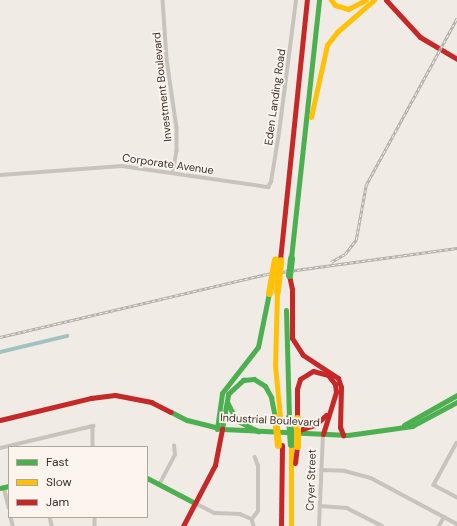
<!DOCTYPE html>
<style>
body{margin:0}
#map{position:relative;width:457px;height:526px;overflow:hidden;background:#f0ebe5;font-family:"DM Sans",sans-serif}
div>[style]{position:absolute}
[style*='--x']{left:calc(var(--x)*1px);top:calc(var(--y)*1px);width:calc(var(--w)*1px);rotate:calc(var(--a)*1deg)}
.canal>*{height:3.5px;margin:-1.75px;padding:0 1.75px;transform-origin:1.75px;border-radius:1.75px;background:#a1c2c1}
.street>*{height:3.5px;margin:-1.75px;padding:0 1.75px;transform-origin:1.75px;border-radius:1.75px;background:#c9c3be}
.fast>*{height:5px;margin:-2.5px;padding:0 2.5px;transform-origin:2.5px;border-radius:2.5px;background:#4caf50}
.slow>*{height:5px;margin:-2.5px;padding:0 2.5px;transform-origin:2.5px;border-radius:2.5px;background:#ffc107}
.jam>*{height:5px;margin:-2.5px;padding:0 2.5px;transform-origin:2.5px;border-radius:2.5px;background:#c62828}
.rail>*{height:2.5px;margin-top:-1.25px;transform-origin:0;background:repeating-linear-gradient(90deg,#fbf5ee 0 3px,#b1aca8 0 6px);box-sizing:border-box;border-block:1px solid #b1aca8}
.fast-bridge>*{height:7px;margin:-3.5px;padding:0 3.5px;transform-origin:3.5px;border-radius:3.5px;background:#4caf50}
.slow-bridge>*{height:7px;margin:-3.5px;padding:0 3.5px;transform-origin:3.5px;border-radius:3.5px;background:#ffc107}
span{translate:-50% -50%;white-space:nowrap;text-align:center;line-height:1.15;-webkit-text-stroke:3.5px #fbf5ee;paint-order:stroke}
.street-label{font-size:11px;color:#3b302b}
.legend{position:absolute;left:8px;top:446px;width:140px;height:72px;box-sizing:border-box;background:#fbf5ee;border:1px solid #aea6a0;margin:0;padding:5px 7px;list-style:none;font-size:12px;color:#3b302b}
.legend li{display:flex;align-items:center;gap:8px;height:20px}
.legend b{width:20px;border:1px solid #aea6a0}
</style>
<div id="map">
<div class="canal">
<i style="--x:0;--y:352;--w:69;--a:-13.4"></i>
</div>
<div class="street">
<i style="--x:163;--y:0;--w:59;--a:86.1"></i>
<i style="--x:167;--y:59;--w:70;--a:81.8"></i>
<i style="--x:177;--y:128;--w:23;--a:90"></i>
<i style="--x:177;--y:151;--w:22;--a:100"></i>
<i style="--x:0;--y:175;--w:122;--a:-4.2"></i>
<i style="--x:122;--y:166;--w:148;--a:8.2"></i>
<i style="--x:268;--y:187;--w:6;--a:-59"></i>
<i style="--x:271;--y:182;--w:50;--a:-80.7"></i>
<i style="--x:279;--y:133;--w:134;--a:-82.7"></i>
<i style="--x:457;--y:443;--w:48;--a:118.7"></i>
<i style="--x:434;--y:485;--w:26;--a:28"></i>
<i style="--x:0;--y:448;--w:96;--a:-13.3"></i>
<i style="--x:93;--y:426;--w:21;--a:90"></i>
<i style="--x:321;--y:470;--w:24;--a:2"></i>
<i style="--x:345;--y:471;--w:27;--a:15"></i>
<i style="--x:371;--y:478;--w:98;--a:28.1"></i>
<i style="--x:159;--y:485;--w:34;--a:-62"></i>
<i style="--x:175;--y:455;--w:9;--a:-96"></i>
<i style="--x:4;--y:487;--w:21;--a:76"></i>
<i style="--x:195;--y:503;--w:22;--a:27"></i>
<i style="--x:215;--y:513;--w:25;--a:2"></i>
<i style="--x:240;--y:514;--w:13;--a:23"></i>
<i style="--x:320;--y:506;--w:27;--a:4"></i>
<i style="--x:347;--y:508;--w:39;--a:27"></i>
<i style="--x:11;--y:517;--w:9;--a:77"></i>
<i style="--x:50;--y:517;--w:9;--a:77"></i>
<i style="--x:95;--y:517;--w:9;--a:90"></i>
<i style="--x:252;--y:519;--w:10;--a:-53"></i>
<i style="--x:258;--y:511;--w:45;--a:-90"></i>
<i style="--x:258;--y:466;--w:9;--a:-111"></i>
<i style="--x:252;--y:519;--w:7;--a:74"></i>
<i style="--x:319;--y:526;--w:92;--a:-87.5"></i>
<i style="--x:439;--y:526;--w:10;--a:-61"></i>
</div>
<div class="fast">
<i style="--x:291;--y:258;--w:260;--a:-83.8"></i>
<i style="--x:286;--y:310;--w:107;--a:88.4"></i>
<i style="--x:227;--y:402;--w:20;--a:63"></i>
<i style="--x:236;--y:420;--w:25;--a:27"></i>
<i style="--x:171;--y:412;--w:18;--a:27"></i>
<i style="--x:187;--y:420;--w:36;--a:14"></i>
<i style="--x:222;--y:429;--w:126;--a:2.7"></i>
<i style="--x:348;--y:435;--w:65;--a:-8"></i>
<i style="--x:412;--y:426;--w:51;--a:-28.1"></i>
<i style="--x:404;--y:425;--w:61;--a:-29.5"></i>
<i style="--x:217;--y:429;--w:36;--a:-82"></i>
<i style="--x:222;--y:393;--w:58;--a:-52"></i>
<i style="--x:258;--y:347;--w:55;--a:-78.5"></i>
<i style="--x:222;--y:429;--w:36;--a:-80"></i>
<i style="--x:228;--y:394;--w:21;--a:-43"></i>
<i style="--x:243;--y:380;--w:11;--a:-5"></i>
<i style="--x:254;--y:379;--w:13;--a:32"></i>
<i style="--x:265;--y:386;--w:13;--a:61"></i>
<i style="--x:271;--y:397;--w:20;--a:79"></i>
<i style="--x:147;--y:478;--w:54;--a:27.5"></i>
<i style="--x:0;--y:488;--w:9;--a:-13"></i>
</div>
<div class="slow">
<i style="--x:331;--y:0;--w:6;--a:51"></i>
<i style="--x:335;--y:5;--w:14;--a:17"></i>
<i style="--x:348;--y:9;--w:20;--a:-27"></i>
<i style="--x:311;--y:117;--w:74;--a:-77.5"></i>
<i style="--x:327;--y:45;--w:16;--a:-52"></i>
<i style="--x:337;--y:32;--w:49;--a:-40.9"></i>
<i style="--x:277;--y:291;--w:74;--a:91.5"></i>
<i style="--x:275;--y:365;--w:52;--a:84.5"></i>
<i style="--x:291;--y:444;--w:82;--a:90"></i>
</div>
<div class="jam">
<i style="--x:386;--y:0;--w:50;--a:47.4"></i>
<i style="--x:420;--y:37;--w:43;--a:30.7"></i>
<i style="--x:280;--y:260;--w:261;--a:-84.1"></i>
<i style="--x:289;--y:275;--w:14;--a:78"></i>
<i style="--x:292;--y:289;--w:49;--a:90"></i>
<i style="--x:292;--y:338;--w:20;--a:57"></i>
<i style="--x:303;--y:355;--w:42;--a:33.3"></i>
<i style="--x:338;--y:378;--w:9;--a:72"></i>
<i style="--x:341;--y:387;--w:40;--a:91.4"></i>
<i style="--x:340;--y:427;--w:9;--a:69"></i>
<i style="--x:297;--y:418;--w:29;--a:-90"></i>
<i style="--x:297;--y:389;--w:10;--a:-73"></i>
<i style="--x:300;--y:379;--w:15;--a:-32"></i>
<i style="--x:313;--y:371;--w:16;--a:15"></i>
<i style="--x:328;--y:375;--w:11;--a:52"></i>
<i style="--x:335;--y:384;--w:8;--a:83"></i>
<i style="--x:336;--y:392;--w:44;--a:107.2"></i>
<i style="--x:0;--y:420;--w:94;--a:-13.6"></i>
<i style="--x:91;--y:398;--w:24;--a:-7"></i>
<i style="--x:115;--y:395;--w:37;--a:11"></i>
<i style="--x:151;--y:402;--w:22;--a:27"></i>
<i style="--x:293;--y:432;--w:23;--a:-18"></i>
<i style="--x:315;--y:425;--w:15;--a:-42"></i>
<i style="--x:295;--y:463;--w:17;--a:-83"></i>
<i style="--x:183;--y:526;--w:69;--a:-62.3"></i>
<i style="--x:215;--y:465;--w:37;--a:-79"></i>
<i style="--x:281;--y:526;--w:81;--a:-89.3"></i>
</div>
<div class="rail">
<i style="--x:331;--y:262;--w:16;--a:-30"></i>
<i style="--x:345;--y:254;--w:18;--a:-52"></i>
<i style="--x:356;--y:240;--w:56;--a:-79.7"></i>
<i style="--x:366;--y:185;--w:190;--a:-61.4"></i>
<i style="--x:0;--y:337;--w:274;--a:-13.3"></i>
<i style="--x:267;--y:274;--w:192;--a:-7.8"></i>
</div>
<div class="fast-bridge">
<i style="--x:289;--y:275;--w:17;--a:-83"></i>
<i style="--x:289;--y:417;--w:27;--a:86"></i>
</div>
<div class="slow-bridge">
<i style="--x:277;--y:291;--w:31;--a:-84"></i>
<i style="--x:269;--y:293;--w:34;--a:-80"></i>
<i style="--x:275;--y:417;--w:28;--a:84"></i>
<i style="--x:297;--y:418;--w:28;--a:90"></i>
</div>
<div class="street-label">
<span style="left:162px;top:87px;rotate:-96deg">Investment Boulevard</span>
<span style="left:275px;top:97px;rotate:-82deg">Eden Landing Road</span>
<span style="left:168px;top:164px;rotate:8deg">Corporate Avenue</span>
<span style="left:270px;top:420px;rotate:3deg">Industrial Boulevard</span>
<span style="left:311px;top:480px;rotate:-88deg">Cryer Street</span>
</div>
<ul class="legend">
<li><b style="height:5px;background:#4caf50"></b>Fast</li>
<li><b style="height:5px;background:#ffc107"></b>Slow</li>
<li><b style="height:5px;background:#c62828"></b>Jam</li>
</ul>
</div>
